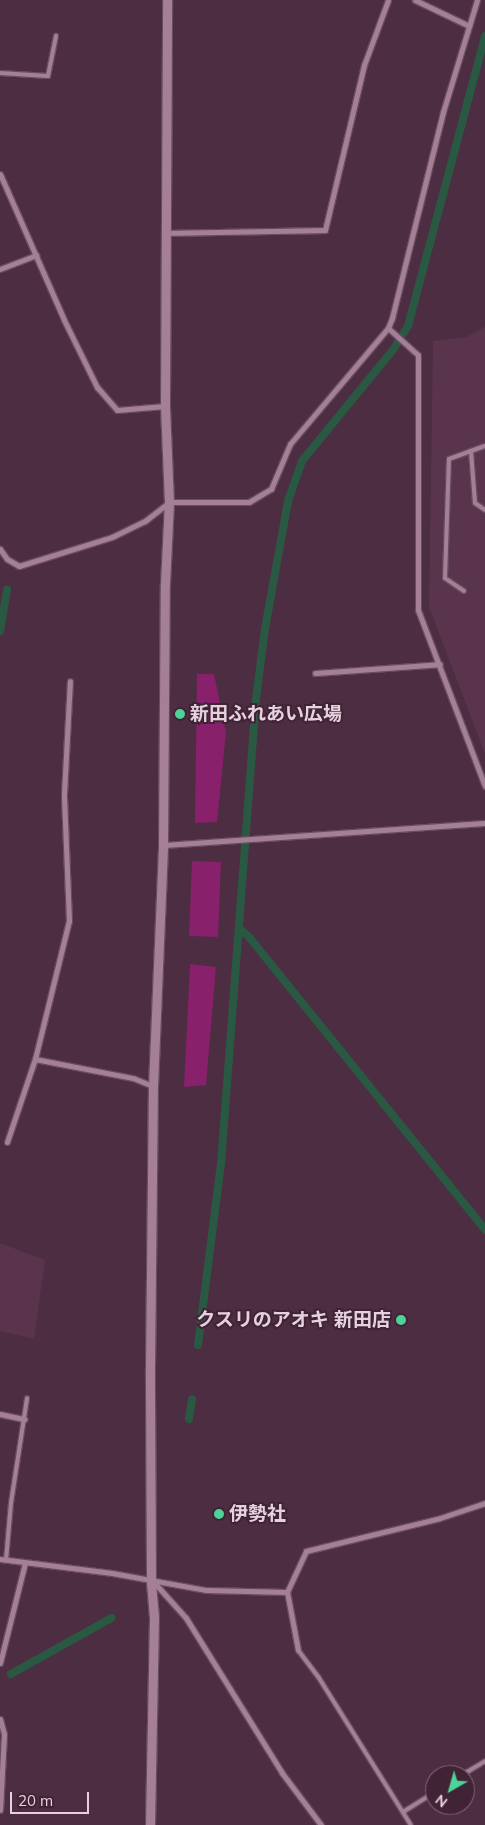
<!DOCTYPE html>
<meta charset="utf-8">
<style>
body{margin:0}
#map{position:relative;width:485px;height:1825px;overflow:hidden;background:#4c2d41;font-family:Mulish,"Noto Sans JP",sans-serif}
div>[style]{position:absolute}
[style*='--x']{left:calc(var(--x)*1px);top:calc(var(--y)*1px);width:calc(var(--w)*1px);rotate:calc(var(--a)*1deg)}
.built>*{inset:0;background:#5a344d}
.green>*{inset:0;background:#88206b}
.stream>*{height:8px;margin:-4px;padding:0 4px;transform-origin:4px;border-radius:4px;background:#295943}
.roads{filter:drop-shadow(1px 0 #674d5e) drop-shadow(-1px 0 #674d5e) drop-shadow(0 1px #674d5e) drop-shadow(0 -1px #674d5e)}
.service>*{height:4px;margin:-2px;padding:0 2px;transform-origin:2px;border-radius:2px;background:#a47f95}
.minor>*{height:5px;margin:-2.5px;padding:0 2.5px;transform-origin:2.5px;border-radius:2.5px;background:#a47f95}
.tertiary>*{height:9px;margin:-4.5px;padding:0 4.5px;transform-origin:4.5px;border-radius:4.5px;background:#a47f95}
.dots>*{width:14px;height:14px;translate:-50% -50%;box-sizing:border-box;border:2px solid #412336;border-radius:50%}
span{translate:-50% -50%;white-space:nowrap;text-align:center;line-height:1.15;-webkit-text-stroke:4px #412336;paint-order:stroke}
.poi-label{font-size:19px;color:#e6d2de;font-weight:700}
.left{translate:0 -50%;text-align:left}
.right{translate:-100% -50%;text-align:right}
.north{position:absolute;left:425px;top:1765px;width:50px;height:50px;box-sizing:border-box;background:#412336;border:1px solid #836979;border-radius:50%;rotate:218deg;font-size:14px;font-weight:700;line-height:20px;text-align:center;color:#e6d2de}
.north::after{content:'';display:block;margin:auto;width:18px;height:22px;background:#4cd39a;clip-path:polygon(50% 0,100% 100%,50% 72%,0 100%)}
.scale{position:absolute;left:10px;top:1792px;width:79px;height:22px;box-sizing:border-box;border:2px solid #e6d2de;border-top:0;padding-left:6px;font-size:15px;line-height:18px;white-space:nowrap;color:#e6d2de;-webkit-text-stroke:4px #412336;paint-order:stroke}
</style>
<div id="map">
<div class="built">
<i style="clip-path:polygon(485px 327px,485px 754px,429px 607px,433px 341px,466px 337px)"></i>
<i style="clip-path:polygon(0 1243px,45px 1260px,34px 1339px,0 1331px)"></i>
</div>
<div class="green">
<i style="clip-path:polygon(197px 674px,214px 674px,226px 732px,217px 822px,195px 823px)"></i>
<i style="clip-path:polygon(192px 861px,221px 862px,218px 937px,189px 936px)"></i>
<i style="clip-path:polygon(190px 964px,216px 967px,206px 1085px,184px 1087px)"></i>
</div>
<div class="stream">
<i style="--x:0;--y:631;--w:42;--a:-80.3"></i>
<i style="--x:239;--y:928;--w:13;--a:42"></i>
<i style="--x:249;--y:937;--w:376;--a:51.1"></i>
<i style="--x:198;--y:1345;--w:182;--a:-82.8"></i>
<i style="--x:221;--y:1164;--w:466;--a:-85.7"></i>
<i style="--x:256;--y:699;--w:71;--a:-82.7"></i>
<i style="--x:265;--y:629;--w:130;--a:-79.8"></i>
<i style="--x:288;--y:501;--w:42;--a:-70.7"></i>
<i style="--x:302;--y:461;--w:144;--a:-50.7"></i>
<i style="--x:393;--y:350;--w:28;--a:-58"></i>
<i style="--x:408;--y:326;--w:300;--a:-75.1"></i>
<i style="--x:189;--y:1419;--w:20;--a:-81"></i>
<i style="--x:11;--y:1674;--w:115;--a:-29.2"></i>
</div>
<div class="roads">
<div class="service">
<i style="--x:0;--y:73;--w:48;--a:3.6"></i>
<i style="--x:48;--y:76;--w:41;--a:-78.7"></i>
<i style="--x:471;--y:451;--w:52;--a:85.6"></i>
<i style="--x:475;--y:503;--w:12;--a:35"></i>
<i style="--x:464;--y:591;--w:23;--a:-146"></i>
<i style="--x:445;--y:578;--w:119;--a:-88.1"></i>
<i style="--x:449;--y:459;--w:38;--a:-20"></i>
<i style="--x:6;--y:1560;--w:57;--a:-85"></i>
<i style="--x:11;--y:1503;--w:106;--a:-81.3"></i>
<i style="--x:298;--y:1650;--w:35;--a:53"></i>
<i style="--x:319;--y:1678;--w:173;--a:58"></i>
<i style="--x:462;--y:1775;--w:27;--a:-31"></i>
<i style="--x:403;--y:1812;--w:38;--a:-32"></i>
</div>
<div class="minor">
<i style="--x:415;--y:0;--w:60;--a:25.7"></i>
<i style="--x:0;--y:174;--w:159;--a:66.3"></i>
<i style="--x:64;--y:320;--w:75;--a:63.8"></i>
<i style="--x:97;--y:387;--w:30;--a:49"></i>
<i style="--x:117;--y:410;--w:48;--a:-4.8"></i>
<i style="--x:165;--y:233;--w:160;--a:-1.1"></i>
<i style="--x:325;--y:230;--w:170;--a:-76.7"></i>
<i style="--x:364;--y:65;--w:69;--a:-69.7"></i>
<i style="--x:0;--y:269;--w:39;--a:-21"></i>
<i style="--x:388;--y:328;--w:40;--a:42"></i>
<i style="--x:418;--y:355;--w:255;--a:90"></i>
<i style="--x:418;--y:610;--w:188;--a:69.2"></i>
<i style="--x:0;--y:549;--w:12;--a:55"></i>
<i style="--x:7;--y:559;--w:14;--a:30"></i>
<i style="--x:19;--y:566;--w:97;--a:-17.3"></i>
<i style="--x:112;--y:537;--w:37;--a:-26"></i>
<i style="--x:145;--y:521;--w:31;--a:-38"></i>
<i style="--x:169;--y:502;--w:80;--a:0"></i>
<i style="--x:249;--y:502;--w:26;--a:-31"></i>
<i style="--x:271;--y:489;--w:49;--a:-67.1"></i>
<i style="--x:290;--y:444;--w:152;--a:-49.8"></i>
<i style="--x:388;--y:328;--w:11;--a:-68"></i>
<i style="--x:392;--y:318;--w:212;--a:-76.1"></i>
<i style="--x:443;--y:112;--w:117;--a:-73.1"></i>
<i style="--x:315;--y:673;--w:125;--a:-4.1"></i>
<i style="--x:163;--y:845;--w:323;--a:-3.9"></i>
<i style="--x:35;--y:1059;--w:100;--a:11"></i>
<i style="--x:133;--y:1078;--w:22;--a:22"></i>
<i style="--x:7;--y:1142;--w:88;--a:-71.4"></i>
<i style="--x:35;--y:1059;--w:142;--a:-76.2"></i>
<i style="--x:69;--y:921;--w:127;--a:-92.3"></i>
<i style="--x:64;--y:794;--w:113;--a:-87"></i>
<i style="--x:0;--y:1414;--w:25;--a:12"></i>
<i style="--x:0;--y:1559;--w:113;--a:7.1"></i>
<i style="--x:112;--y:1573;--w:96;--a:10.3"></i>
<i style="--x:206;--y:1590;--w:81;--a:1.4"></i>
<i style="--x:151;--y:1579;--w:52;--a:48.1"></i>
<i style="--x:186;--y:1618;--w:182;--a:58.2"></i>
<i style="--x:282;--y:1773;--w:65;--a:53.1"></i>
<i style="--x:298;--y:1650;--w:59;--a:-100.7"></i>
<i style="--x:287;--y:1592;--w:45;--a:-65.1"></i>
<i style="--x:306;--y:1551;--w:138;--a:-13.8"></i>
<i style="--x:440;--y:1518;--w:47;--a:-18.4"></i>
<i style="--x:0;--y:1663;--w:103;--a:-76"></i>
<i style="--x:0;--y:1719;--w:16;--a:75"></i>
<i style="--x:4;--y:1734;--w:76;--a:93"></i>
</div>
<div class="tertiary">
<i style="--x:150;--y:1825;--w:208;--a:-88.9"></i>
<i style="--x:154;--y:1617;--w:38;--a:-95"></i>
<i style="--x:151;--y:1579;--w:211;--a:-90.3"></i>
<i style="--x:150;--y:1368;--w:282;--a:-89.4"></i>
<i style="--x:153;--y:1086;--w:241;--a:-87.6"></i>
<i style="--x:163;--y:845;--w:261;--a:-89.6"></i>
<i style="--x:165;--y:584;--w:82;--a:-87.2"></i>
<i style="--x:169;--y:502;--w:96;--a:-92.4"></i>
<i style="--x:165;--y:406;--w:406;--a:-89.7"></i>
</div>
</div>
<div class="dots">
<i style="left:180px;top:714px;background:#4cd39a"></i>
<i style="left:401px;top:1320px;background:#4cd39a"></i>
<i style="left:219px;top:1514px;background:#4cd39a"></i>
</div>
<div class="poi-label">
<span class="left" style="left:190px;top:714px">新田ふれあい広場</span>
<span class="right" style="left:391px;top:1320px">クスリのアオキ 新田店</span>
<span class="left" style="left:229px;top:1514px">伊勢社</span>
</div>
<div class="north">N</div>
<div class="scale">20 m</div>
</div>
